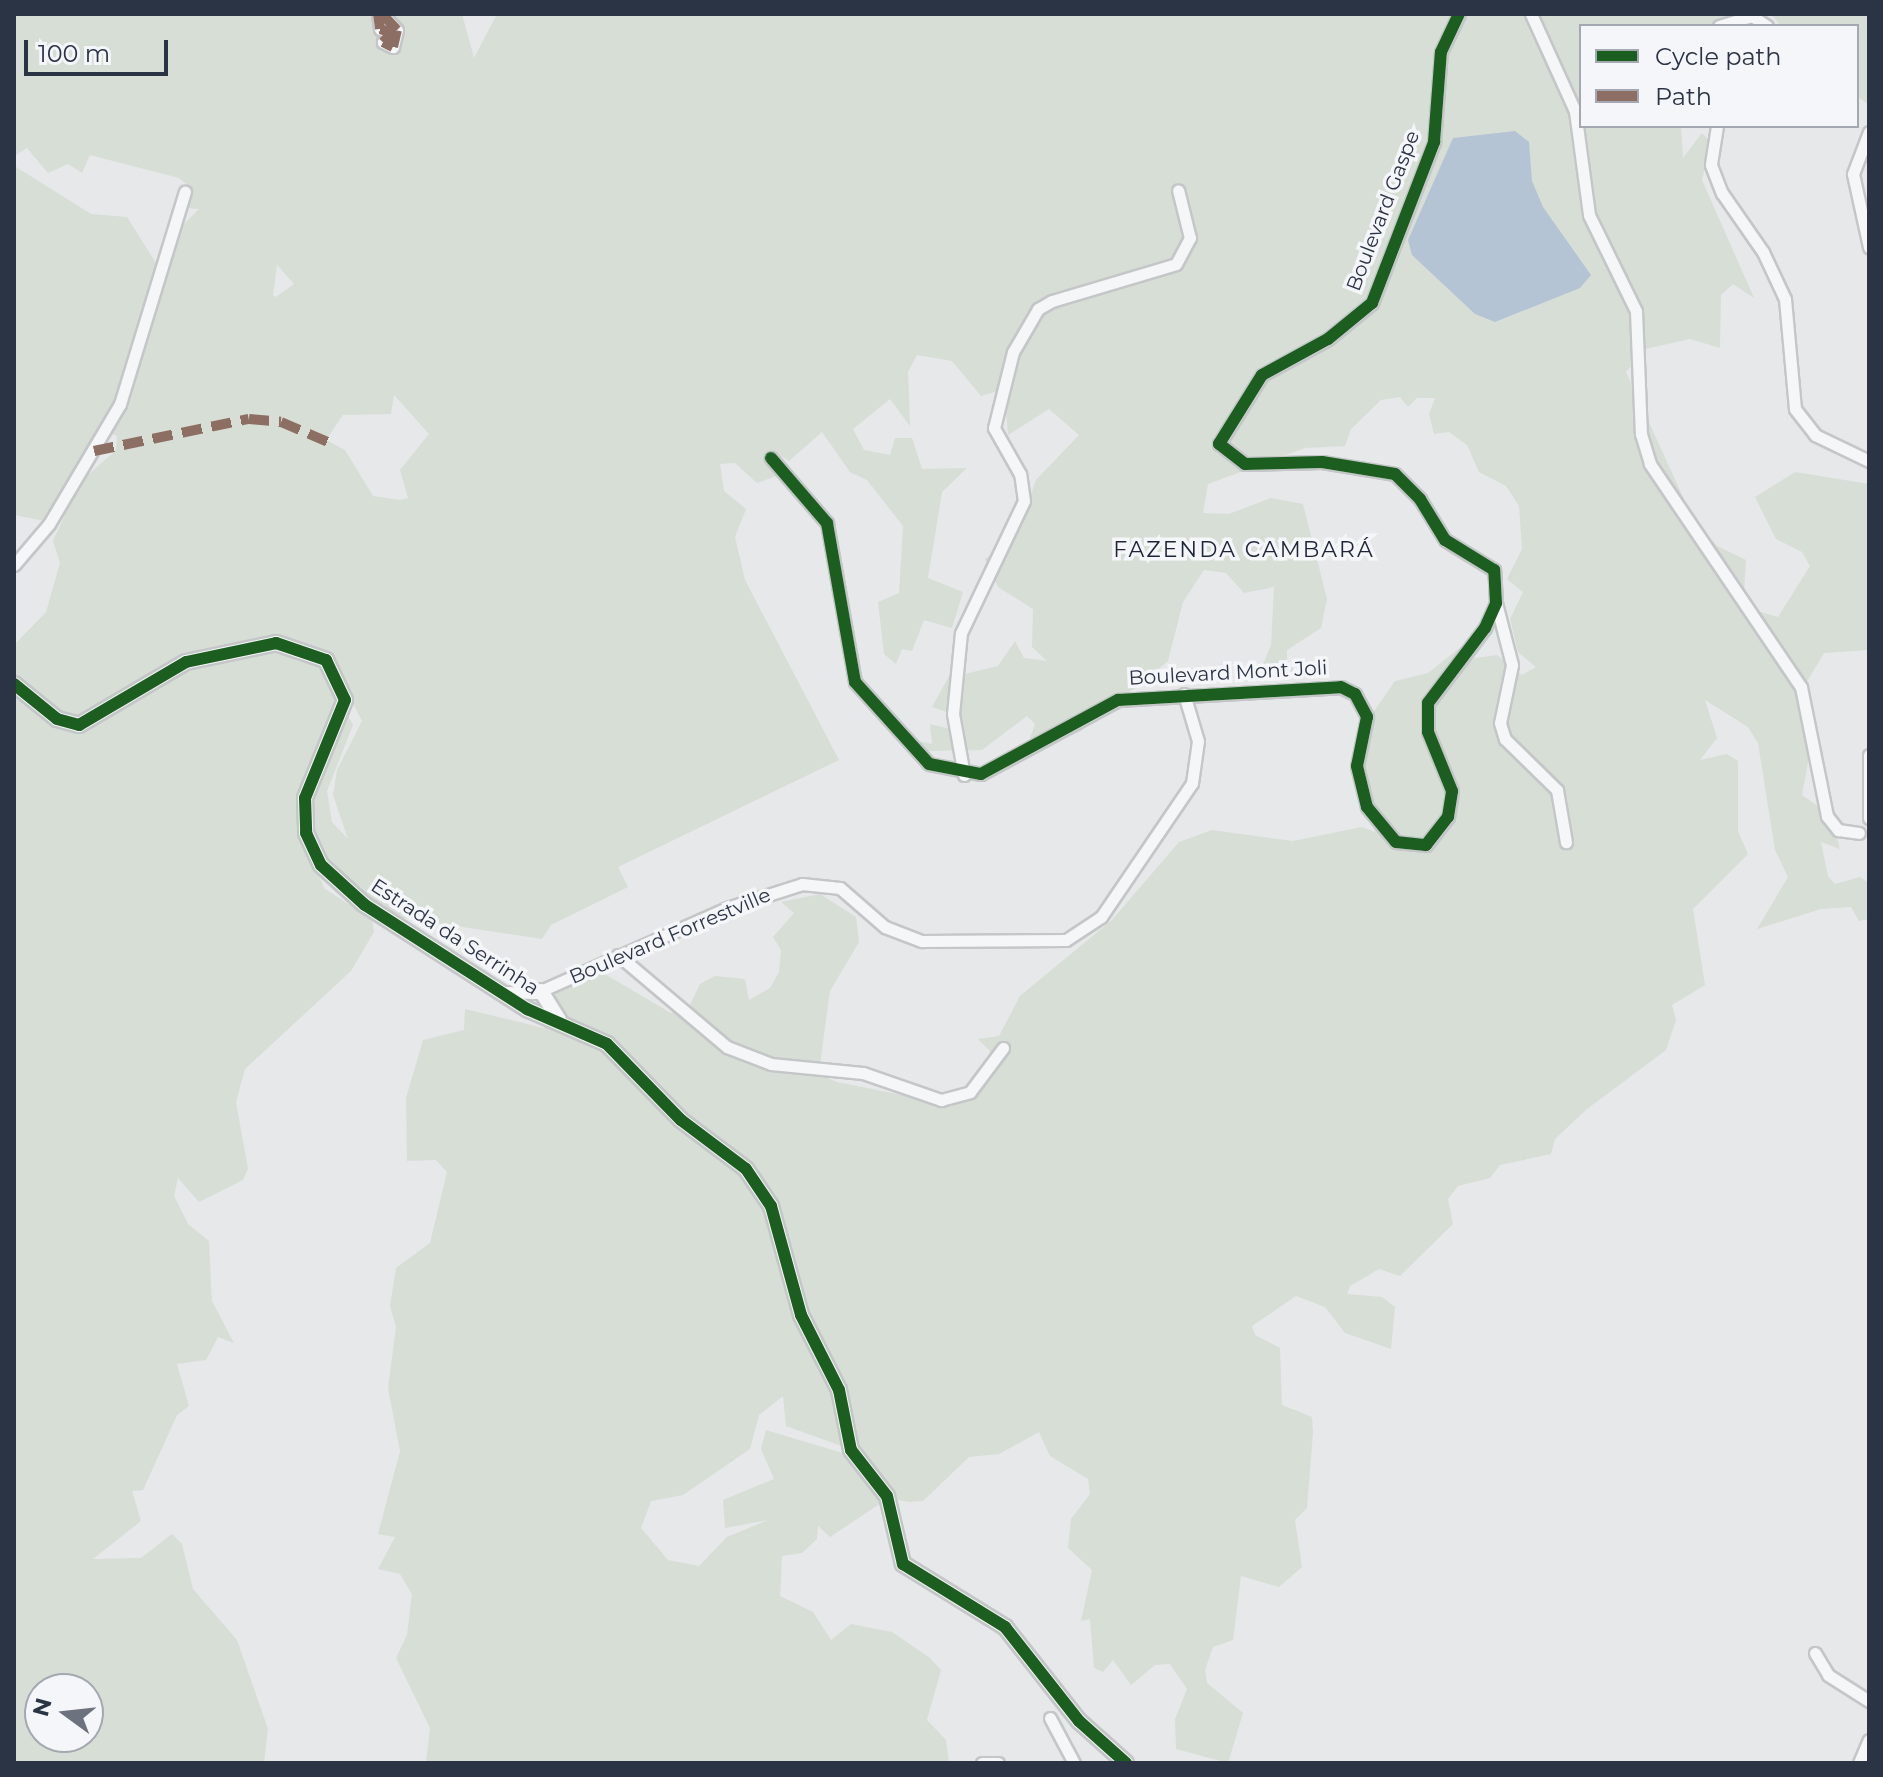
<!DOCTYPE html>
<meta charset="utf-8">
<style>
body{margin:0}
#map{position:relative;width:1883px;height:1777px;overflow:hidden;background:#e6e8ea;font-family:Montserrat,sans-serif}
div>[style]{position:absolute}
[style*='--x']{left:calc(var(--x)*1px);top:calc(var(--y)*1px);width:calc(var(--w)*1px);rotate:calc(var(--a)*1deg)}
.green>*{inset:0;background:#d6ded6}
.water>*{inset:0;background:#b4c4d5}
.roads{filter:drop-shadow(2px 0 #c4c6c8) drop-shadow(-2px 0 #c4c6c8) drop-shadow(0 2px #c4c6c8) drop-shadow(0 -2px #c4c6c8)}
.minor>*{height:11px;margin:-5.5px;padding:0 5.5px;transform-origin:5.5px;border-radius:5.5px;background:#f5f6f7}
.tertiary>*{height:14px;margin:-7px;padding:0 7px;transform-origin:7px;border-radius:7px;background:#f5f6f7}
.quiet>*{height:10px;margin-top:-5px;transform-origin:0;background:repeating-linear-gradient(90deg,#8d6e63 0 20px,transparent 0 30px)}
.cycleway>*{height:12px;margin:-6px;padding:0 6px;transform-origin:6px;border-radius:6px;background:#1b5e20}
span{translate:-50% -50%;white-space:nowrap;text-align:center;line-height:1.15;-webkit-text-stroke:7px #f4f6f9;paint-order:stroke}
.street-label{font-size:20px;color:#2b3445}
.neighbourhood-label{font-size:22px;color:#1d2536;letter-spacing:2px}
.frame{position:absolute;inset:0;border:16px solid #2b3445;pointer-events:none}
.legend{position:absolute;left:1579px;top:24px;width:280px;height:104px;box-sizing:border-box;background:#f4f6f9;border:2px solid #a4a8b1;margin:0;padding:10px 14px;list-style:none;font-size:24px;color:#2b3445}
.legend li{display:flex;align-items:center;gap:16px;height:40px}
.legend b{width:40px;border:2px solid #a4a8b1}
.north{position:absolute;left:24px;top:1673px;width:80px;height:80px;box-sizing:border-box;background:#f4f6f9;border:2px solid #a4a8b1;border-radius:50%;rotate:285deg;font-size:22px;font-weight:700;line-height:32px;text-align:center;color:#2b3445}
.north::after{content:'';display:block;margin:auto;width:28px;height:36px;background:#6c737f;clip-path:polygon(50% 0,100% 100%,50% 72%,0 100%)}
.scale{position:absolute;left:24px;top:40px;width:144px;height:36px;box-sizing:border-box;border:4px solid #2b3445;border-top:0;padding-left:10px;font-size:24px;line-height:28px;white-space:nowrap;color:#2b3445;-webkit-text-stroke:6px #f4f6f9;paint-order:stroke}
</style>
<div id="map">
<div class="green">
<i style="clip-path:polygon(evenodd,14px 14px,462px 14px,474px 58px,497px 14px,1769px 14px,1740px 15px,1725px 26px,1581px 26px,1581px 126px,1681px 126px,1683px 158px,1702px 133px,1711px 143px,1702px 180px,1754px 298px,1733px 284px,1721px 295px,1720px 348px,1690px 339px,1645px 349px,1626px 372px,1694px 521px,1717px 546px,1746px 560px,1743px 607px,1778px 617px,1810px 566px,1802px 552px,1776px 539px,1755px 497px,1795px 472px,1869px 484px,1869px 650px,1824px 653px,1796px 700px,1811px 746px,1802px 795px,1842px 823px,1835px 831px,1840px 849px,1821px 842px,1828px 876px,1835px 884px,1860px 877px,1869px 883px,1869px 919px,1859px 921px,1851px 907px,1821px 909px,1757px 929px,1788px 877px,1775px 850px,1758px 743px,1748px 727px,1705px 700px,1717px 738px,1700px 760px,1727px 754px,1738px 761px,1738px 831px,1748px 854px,1693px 909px,1705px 985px,1672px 1005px,1676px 1020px,1666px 1050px,1587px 1109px,1555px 1139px,1551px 1154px,1500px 1165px,1490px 1178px,1458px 1186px,1448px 1199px,1453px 1224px,1400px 1276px,1379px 1269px,1350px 1286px,1347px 1294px,1382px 1297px,1395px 1307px,1391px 1349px,1345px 1333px,1325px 1307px,1296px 1296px,1252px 1326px,1255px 1335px,1280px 1348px,1282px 1405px,1312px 1417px,1313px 1432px,1307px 1508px,1295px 1520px,1302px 1567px,1279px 1587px,1241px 1576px,1233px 1640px,1213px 1647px,1205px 1670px,1207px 1683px,1243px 1713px,1228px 1763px,1176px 1749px,1175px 1719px,1187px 1689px,1170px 1664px,1155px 1665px,1131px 1685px,1113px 1660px,1103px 1672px,1094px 1668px,1090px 1619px,1081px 1621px,1092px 1570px,1068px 1548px,1071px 1519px,1090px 1494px,1088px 1479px,1050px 1456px,1039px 1432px,999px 1454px,969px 1457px,923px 1501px,908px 1502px,891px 1498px,847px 1448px,786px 1426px,783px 1396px,759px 1415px,750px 1449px,683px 1495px,651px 1501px,641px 1528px,668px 1560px,699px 1566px,727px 1537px,768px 1520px,725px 1528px,723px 1500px,774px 1479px,761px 1449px,766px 1430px,846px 1454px,881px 1503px,830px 1537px,818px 1526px,817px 1539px,802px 1553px,782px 1556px,780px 1596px,813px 1612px,831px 1640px,851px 1624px,892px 1632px,930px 1658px,941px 1670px,927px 1720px,946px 1740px,949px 1763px,426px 1763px,430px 1728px,396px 1658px,407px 1635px,412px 1594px,400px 1574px,378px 1569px,395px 1537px,378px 1534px,400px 1451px,388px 1388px,396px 1327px,390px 1306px,396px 1268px,430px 1243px,447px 1172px,436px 1160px,407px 1161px,406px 1098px,423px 1040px,464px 1030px,465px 1009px,544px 1028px,555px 1017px,546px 987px,596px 969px,671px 1013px,687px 1011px,700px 984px,715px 976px,745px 979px,749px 1000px,770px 988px,779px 972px,781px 950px,773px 937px,794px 913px,781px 902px,820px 894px,856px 917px,859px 942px,830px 991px,820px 1064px,778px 1058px,837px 1082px,937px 1102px,970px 1088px,988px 1064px,990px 1051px,978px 1039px,999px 1036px,1020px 996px,1112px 920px,1179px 842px,1212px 830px,1293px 841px,1362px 827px,1375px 832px,1352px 769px,1368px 745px,1370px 717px,1395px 681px,1428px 673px,1462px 646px,1469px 659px,1497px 655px,1522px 675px,1536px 667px,1518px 652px,1510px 619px,1523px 592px,1507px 579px,1522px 549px,1519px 506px,1506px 486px,1479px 472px,1467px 445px,1449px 432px,1434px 434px,1429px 414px,1435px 398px,1417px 398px,1408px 407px,1400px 397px,1381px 400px,1351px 429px,1345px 446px,1305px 448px,1208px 484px,1203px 513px,1229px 514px,1271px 498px,1303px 504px,1327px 599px,1321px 628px,1287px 650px,1287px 664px,1299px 673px,1273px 678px,1260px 672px,1271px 645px,1274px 587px,1244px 593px,1226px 573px,1204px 570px,1183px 602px,1168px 661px,1081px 731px,1037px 750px,1030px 738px,1035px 724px,1027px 716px,982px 750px,925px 751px,911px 740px,932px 744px,930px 724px,955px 730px,956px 715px,932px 707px,948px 678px,998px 666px,1015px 641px,1024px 658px,1047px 661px,1032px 647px,1033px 609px,998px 587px,985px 559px,1015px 539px,1036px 480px,1079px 435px,1049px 409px,1008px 435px,1004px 389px,981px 396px,952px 361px,917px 355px,908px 372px,910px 426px,890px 399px,853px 429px,864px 450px,890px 455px,895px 438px,912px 438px,922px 469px,967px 468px,942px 492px,928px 578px,963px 592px,952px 628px,924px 620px,912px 651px,902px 649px,896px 664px,884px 654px,878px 602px,899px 593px,903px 526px,867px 480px,850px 472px,822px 432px,789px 461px,771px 450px,779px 475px,757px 483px,735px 463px,720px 464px,724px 491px,746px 509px,735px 537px,745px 580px,839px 760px,618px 867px,628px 887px,551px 925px,542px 939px,390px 916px,309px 855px,325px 889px,372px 919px,374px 932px,351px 971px,245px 1069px,236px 1102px,248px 1169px,243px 1180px,199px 1202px,178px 1178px,174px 1196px,188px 1224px,209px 1241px,212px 1301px,234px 1343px,218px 1337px,206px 1360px,177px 1364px,189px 1406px,177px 1415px,143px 1490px,132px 1491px,141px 1521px,93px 1559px,141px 1558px,172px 1534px,182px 1544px,193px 1589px,237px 1640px,268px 1729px,264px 1763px,14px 1763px,14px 645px,46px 612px,60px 563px,53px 541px,80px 482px,116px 450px,117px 436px,101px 430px,45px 521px,14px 515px,14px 14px,27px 148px,48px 173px,68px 164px,82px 173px,90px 155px,179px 178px,192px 189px,187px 208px,199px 209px,178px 230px,170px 267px,159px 268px,127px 217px,91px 214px,16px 167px,16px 155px,27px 148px,14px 14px,277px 265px,294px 284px,276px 297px,273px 295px,277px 265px,14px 14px,394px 395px,429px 434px,400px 470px,408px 498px,400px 500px,373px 496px,345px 450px,326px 440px,343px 415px,391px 414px,394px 395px,14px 14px,350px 698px,362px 721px,337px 770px,333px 795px,348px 839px,332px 822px,327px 791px,353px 725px,345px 710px,350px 698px,14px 14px,40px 1689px,88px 1689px,88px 1737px,40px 1737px,40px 1689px)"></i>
<i style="clip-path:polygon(1771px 14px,1869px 14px,1869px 105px,1857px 96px,1857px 26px,1781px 26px)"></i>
</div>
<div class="water">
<i style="clip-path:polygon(1515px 131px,1529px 142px,1532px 181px,1543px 207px,1591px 275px,1580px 288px,1495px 322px,1475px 314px,1412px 255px,1408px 240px,1453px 138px)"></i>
</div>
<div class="roads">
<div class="minor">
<i style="--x:378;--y:14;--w:15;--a:82"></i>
<i style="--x:380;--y:29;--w:13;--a:18"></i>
<i style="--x:392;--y:33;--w:13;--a:135"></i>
<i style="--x:383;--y:42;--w:11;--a:27"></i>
<i style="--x:393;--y:47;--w:17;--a:-77"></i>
<i style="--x:397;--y:30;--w:22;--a:-133"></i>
<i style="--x:1531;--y:14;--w:107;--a:65.6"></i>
<i style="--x:1575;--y:111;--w:105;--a:82.3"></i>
<i style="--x:1589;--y:215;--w:107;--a:63.9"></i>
<i style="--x:1636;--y:311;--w:123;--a:87.7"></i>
<i style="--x:1641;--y:434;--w:31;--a:73"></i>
<i style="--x:1650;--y:464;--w:269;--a:55.9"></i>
<i style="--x:1801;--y:687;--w:132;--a:78.6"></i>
<i style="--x:1827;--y:816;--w:18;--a:52"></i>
<i style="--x:1838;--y:830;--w:21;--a:8"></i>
<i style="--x:1719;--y:26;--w:34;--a:-17"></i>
<i style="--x:1752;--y:16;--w:18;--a:34"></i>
<i style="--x:1717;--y:126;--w:39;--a:99"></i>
<i style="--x:1711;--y:165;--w:30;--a:69"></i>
<i style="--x:1722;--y:193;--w:72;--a:55.2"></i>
<i style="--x:1763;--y:252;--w:52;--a:64.9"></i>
<i style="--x:1785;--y:299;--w:110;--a:84.8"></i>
<i style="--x:1795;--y:409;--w:33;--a:52"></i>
<i style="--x:1815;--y:435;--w:60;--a:25.7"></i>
<i style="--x:1869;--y:132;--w:45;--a:110.9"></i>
<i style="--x:1853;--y:174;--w:75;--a:77.6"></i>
<i style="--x:771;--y:458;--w:86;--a:49.3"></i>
<i style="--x:827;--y:523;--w:161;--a:80"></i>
<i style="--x:855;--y:682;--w:110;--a:47.9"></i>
<i style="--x:929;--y:764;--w:53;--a:10.9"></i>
<i style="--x:981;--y:774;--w:156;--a:-28.4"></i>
<i style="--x:1118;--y:700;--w:223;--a:-3.3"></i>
<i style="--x:1341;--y:687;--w:16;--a:27"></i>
<i style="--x:1355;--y:694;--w:26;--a:62"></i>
<i style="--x:1367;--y:717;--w:50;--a:101.5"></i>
<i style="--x:1357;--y:766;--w:42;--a:76.3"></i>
<i style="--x:1367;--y:807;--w:45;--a:50.4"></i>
<i style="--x:1396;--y:842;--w:30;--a:6"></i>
<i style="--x:1426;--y:845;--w:36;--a:-52"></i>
<i style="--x:1448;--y:817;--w:26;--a:-81"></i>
<i style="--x:1452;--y:791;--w:64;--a:-112.1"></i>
<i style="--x:1428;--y:732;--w:29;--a:-90"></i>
<i style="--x:1428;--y:703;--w:94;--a:-52.8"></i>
<i style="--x:1485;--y:628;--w:27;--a:-66"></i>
<i style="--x:1496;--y:603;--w:33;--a:-93"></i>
<i style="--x:1494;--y:570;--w:57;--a:-148.5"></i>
<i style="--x:1445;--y:540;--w:48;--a:-121.4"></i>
<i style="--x:1420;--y:499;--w:35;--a:-135"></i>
<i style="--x:1395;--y:474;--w:74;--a:-170.7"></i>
<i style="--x:1322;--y:462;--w:77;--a:178.5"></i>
<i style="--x:1245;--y:464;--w:33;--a:-142"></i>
<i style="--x:1219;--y:444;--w:81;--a:-58.1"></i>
<i style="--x:1262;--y:375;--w:75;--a:-28.6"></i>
<i style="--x:1328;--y:339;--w:57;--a:-39.3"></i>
<i style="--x:1372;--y:303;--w:173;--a:-68.9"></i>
<i style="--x:1434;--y:142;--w:90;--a:-85.6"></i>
<i style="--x:1441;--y:52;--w:42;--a:-64.7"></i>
<i style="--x:14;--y:565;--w:54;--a:-49.5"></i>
<i style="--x:49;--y:524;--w:139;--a:-59.4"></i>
<i style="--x:120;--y:404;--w:222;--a:-73"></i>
<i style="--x:1496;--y:603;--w:64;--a:75.5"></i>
<i style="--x:1512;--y:665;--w:59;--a:101.7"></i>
<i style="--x:1500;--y:723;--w:17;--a:73"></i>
<i style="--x:1505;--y:739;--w:73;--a:44.4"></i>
<i style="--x:1557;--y:790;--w:53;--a:80.2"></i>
<i style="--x:1869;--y:755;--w:63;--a:90"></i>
<i style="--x:964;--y:775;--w:62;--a:-100.2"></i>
<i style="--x:953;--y:714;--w:81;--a:-84.4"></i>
<i style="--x:961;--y:633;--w:146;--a:-64.5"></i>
<i style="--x:1024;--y:501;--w:27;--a:-98"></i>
<i style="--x:1020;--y:474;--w:53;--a:-119.5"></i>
<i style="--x:994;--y:428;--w:78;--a:-76"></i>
<i style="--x:1013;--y:352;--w:50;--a:-59.8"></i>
<i style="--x:1038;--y:309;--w:16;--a:-30"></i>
<i style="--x:1052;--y:301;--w:129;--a:-16.6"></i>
<i style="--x:1176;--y:264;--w:30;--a:-62"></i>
<i style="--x:1190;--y:238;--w:49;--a:-104"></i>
<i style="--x:618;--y:955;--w:143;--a:40.2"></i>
<i style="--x:727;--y:1047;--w:47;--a:21.1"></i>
<i style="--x:771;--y:1064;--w:92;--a:5.6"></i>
<i style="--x:863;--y:1073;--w:83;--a:19.1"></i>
<i style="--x:941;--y:1100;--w:30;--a:-15"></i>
<i style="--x:970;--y:1092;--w:55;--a:-53.1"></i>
<i style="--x:506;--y:992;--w:30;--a:2"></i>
<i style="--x:536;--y:993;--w:209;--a:-24"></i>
<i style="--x:727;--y:908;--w:79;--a:-17.7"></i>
<i style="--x:802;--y:884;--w:38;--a:6"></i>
<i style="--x:840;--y:888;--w:60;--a:40.9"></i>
<i style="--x:885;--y:927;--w:40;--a:21"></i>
<i style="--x:922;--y:941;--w:144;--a:-0.4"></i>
<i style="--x:1066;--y:940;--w:42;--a:-33.3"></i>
<i style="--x:1101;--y:917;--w:162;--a:-55.8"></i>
<i style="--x:1192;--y:783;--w:42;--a:-81.9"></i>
<i style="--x:1198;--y:741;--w:49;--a:-106.6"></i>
<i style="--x:1815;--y:1653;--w:26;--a:59"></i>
<i style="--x:1828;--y:1675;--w:49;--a:32.4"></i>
<i style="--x:1050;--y:1718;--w:51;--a:61.9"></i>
<i style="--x:982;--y:1763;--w:16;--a:0"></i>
<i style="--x:1859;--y:1763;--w:25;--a:-67"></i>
</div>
<div class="tertiary">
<i style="--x:14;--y:684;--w:55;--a:39.1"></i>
<i style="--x:57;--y:719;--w:23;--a:15"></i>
<i style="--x:79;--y:725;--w:124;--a:-30.5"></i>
<i style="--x:186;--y:662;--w:92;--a:-11.9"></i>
<i style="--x:276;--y:643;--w:53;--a:18.8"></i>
<i style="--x:326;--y:660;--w:44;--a:64.6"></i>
<i style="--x:345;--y:700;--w:106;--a:112.2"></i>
<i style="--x:305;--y:798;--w:35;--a:88"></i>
<i style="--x:306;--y:833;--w:35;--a:65"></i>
<i style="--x:321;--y:865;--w:59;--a:42.3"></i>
<i style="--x:365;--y:905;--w:193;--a:32.7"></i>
<i style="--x:527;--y:1009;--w:87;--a:23.6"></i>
<i style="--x:607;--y:1044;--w:106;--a:45.8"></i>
<i style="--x:681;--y:1120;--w:81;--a:37"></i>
<i style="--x:746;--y:1169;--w:45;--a:56"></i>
<i style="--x:771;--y:1206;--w:113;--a:74.6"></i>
<i style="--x:801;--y:1315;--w:84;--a:63.1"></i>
<i style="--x:839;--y:1390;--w:61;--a:78.7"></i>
<i style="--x:851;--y:1450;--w:58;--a:52"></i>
<i style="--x:887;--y:1496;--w:70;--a:76.8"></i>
<i style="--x:903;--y:1564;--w:120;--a:31.7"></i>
<i style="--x:1005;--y:1627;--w:120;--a:51.8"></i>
<i style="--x:1079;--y:1721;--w:63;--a:41.8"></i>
<i style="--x:541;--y:991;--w:34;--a:58"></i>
</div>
</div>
<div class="quiet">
<i style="--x:378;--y:14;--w:15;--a:82"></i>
<i style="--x:380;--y:29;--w:13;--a:18"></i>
<i style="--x:392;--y:33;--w:13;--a:135"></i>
<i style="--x:383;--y:42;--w:11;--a:27"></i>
<i style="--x:393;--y:47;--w:17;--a:-77"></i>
<i style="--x:397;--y:30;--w:22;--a:-133"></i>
<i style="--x:94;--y:451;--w:158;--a:-11.7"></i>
<i style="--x:249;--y:419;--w:32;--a:5"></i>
<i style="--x:281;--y:422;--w:51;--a:23.1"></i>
</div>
<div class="cycleway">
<i style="--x:771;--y:458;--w:86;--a:49.3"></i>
<i style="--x:827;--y:523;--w:161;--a:80"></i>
<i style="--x:855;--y:682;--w:110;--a:47.9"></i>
<i style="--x:929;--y:764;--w:53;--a:10.9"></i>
<i style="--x:981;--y:774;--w:156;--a:-28.4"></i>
<i style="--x:1118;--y:700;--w:223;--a:-3.3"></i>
<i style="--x:1341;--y:687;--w:16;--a:27"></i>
<i style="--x:1355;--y:694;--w:26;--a:62"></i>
<i style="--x:1367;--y:717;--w:50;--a:101.5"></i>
<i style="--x:1357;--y:766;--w:42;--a:76.3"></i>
<i style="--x:1367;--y:807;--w:45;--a:50.4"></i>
<i style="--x:1396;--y:842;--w:30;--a:6"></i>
<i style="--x:1426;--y:845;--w:36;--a:-52"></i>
<i style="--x:1448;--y:817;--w:26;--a:-81"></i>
<i style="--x:1452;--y:791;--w:64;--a:-112.1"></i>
<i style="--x:1428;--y:732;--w:29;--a:-90"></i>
<i style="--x:1428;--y:703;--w:94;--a:-52.8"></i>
<i style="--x:1485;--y:628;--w:27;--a:-66"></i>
<i style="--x:1496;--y:603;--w:33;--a:-93"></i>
<i style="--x:1494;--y:570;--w:57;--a:-148.5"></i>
<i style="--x:1445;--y:540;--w:48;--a:-121.4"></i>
<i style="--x:1420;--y:499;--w:35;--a:-135"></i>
<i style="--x:1395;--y:474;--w:74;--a:-170.7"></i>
<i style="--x:1322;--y:462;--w:77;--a:178.5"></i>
<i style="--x:1245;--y:464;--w:33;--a:-142"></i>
<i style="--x:1219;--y:444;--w:81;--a:-58.1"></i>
<i style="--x:1262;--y:375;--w:75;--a:-28.6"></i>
<i style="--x:1328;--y:339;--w:57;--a:-39.3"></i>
<i style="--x:1372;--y:303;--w:173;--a:-68.9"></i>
<i style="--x:1434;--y:142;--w:90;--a:-85.6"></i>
<i style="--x:1441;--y:52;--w:42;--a:-64.7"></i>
<i style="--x:14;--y:684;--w:55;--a:39.1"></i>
<i style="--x:57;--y:719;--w:23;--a:15"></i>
<i style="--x:79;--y:725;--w:124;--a:-30.5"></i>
<i style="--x:186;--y:662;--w:92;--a:-11.9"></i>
<i style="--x:276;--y:643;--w:53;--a:18.8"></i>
<i style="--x:326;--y:660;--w:44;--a:64.6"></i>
<i style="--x:345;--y:700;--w:106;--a:112.2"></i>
<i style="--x:305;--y:798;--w:35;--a:88"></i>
<i style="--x:306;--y:833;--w:35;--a:65"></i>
<i style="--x:321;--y:865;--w:59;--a:42.3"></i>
<i style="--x:365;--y:905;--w:193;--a:32.7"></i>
<i style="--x:527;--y:1009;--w:87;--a:23.6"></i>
<i style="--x:607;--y:1044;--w:106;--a:45.8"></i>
<i style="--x:681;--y:1120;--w:81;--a:37"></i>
<i style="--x:746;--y:1169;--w:45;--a:56"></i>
<i style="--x:771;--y:1206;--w:113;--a:74.6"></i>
<i style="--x:801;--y:1315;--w:84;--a:63.1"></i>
<i style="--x:839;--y:1390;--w:61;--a:78.7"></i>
<i style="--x:851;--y:1450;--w:58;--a:52"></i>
<i style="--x:887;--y:1496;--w:70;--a:76.8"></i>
<i style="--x:903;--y:1564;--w:120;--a:31.7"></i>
<i style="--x:1005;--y:1627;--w:120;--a:51.8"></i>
<i style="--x:1079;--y:1721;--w:63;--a:41.8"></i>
</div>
<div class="street-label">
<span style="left:1383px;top:211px;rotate:-69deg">Boulevard Gaspe</span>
<span style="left:1228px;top:673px;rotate:-3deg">Boulevard Mont Joli</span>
<span style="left:670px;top:936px;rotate:-23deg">Boulevard Forrestville</span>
<span style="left:455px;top:937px;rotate:33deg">Estrada da Serrinha</span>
</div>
<div class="neighbourhood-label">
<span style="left:1244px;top:550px">FAZENDA CAMBARÁ</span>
</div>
<div class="frame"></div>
<ul class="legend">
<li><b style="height:10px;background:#1b5e20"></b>Cycle path</li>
<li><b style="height:10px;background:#8d6e63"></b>Path</li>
</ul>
<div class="north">N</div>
<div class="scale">100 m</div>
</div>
